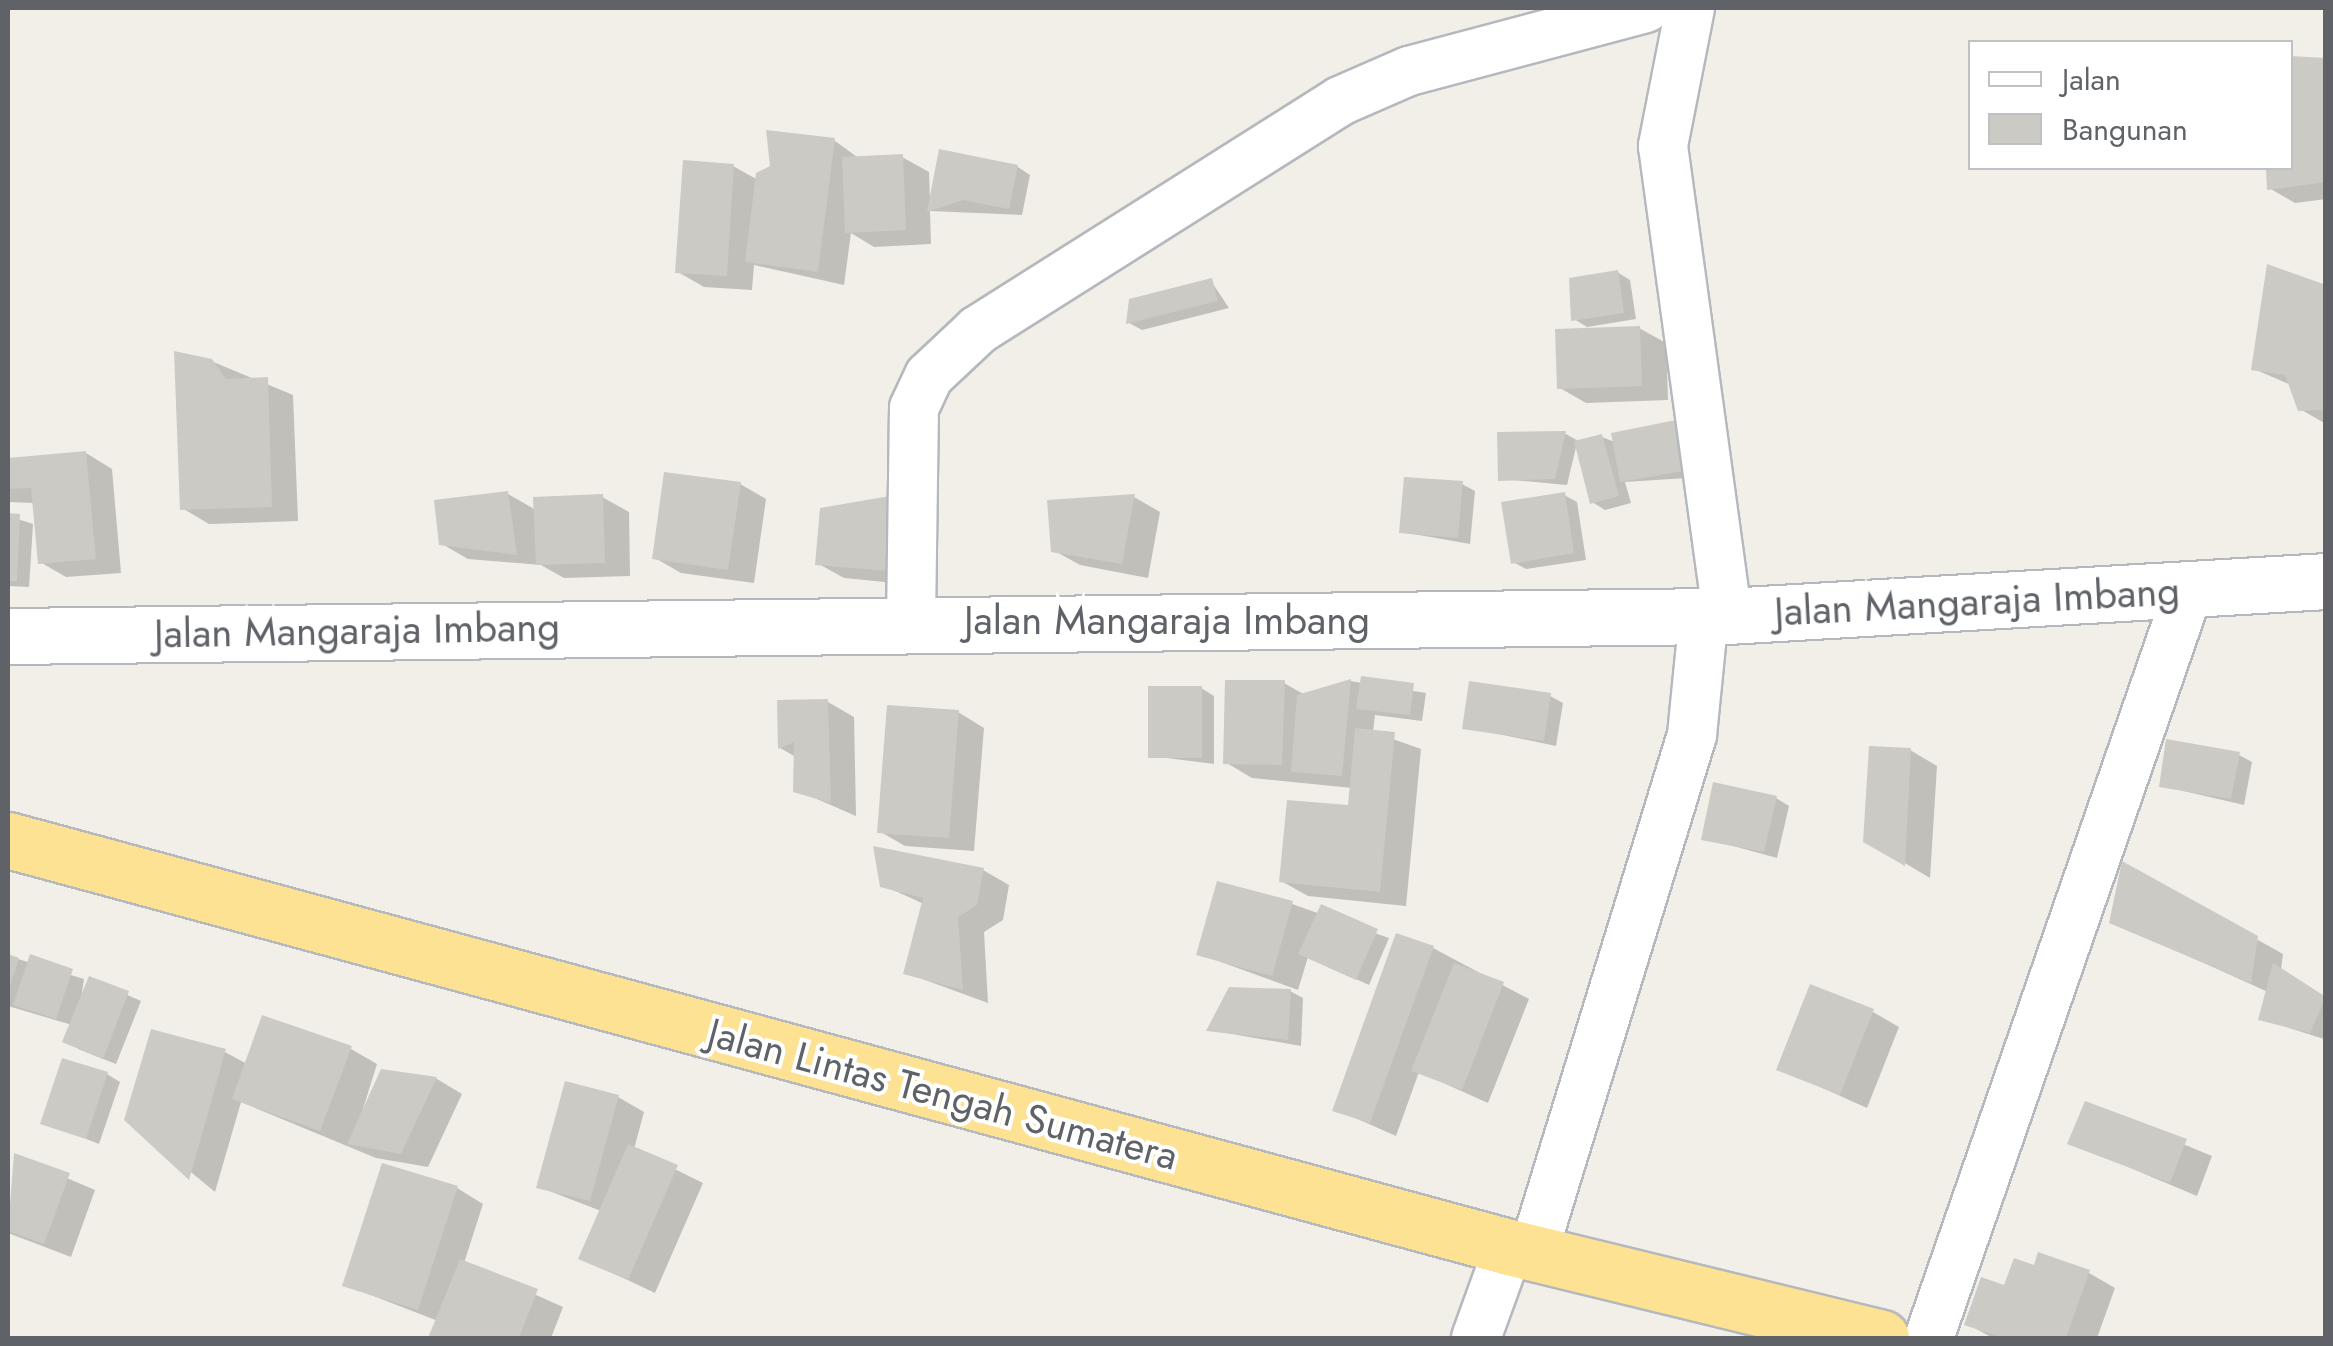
<!DOCTYPE html>
<style>
body{margin:0}
#map{position:relative;width:2333px;height:1346px;overflow:hidden;background:#f1efe8;font-family:Jost,sans-serif}
div>[style]{position:absolute}
[style*='--x']{left:calc(var(--x)*1px);top:calc(var(--y)*1px);width:calc(var(--w)*1px);rotate:calc(var(--a)*1deg)}
.shadow>*{inset:0;background:#0003}
.building>*{inset:0;background:#cccac5}
.roads{filter:drop-shadow(2px 0 #b5b8bc) drop-shadow(-2px 0 #b5b8bc) drop-shadow(0 2px #b5b8bc) drop-shadow(0 -2px #b5b8bc)}
.street>*{height:48px;margin:-24px;padding:0 24px;transform-origin:24px;border-radius:24px;background:#fff}
.secondary>*{height:55px;margin:-27.5px;padding:0 27.5px;transform-origin:27.5px;border-radius:27.5px;background:#fff}
.highway>*{height:55px;margin:-27.5px;padding:0 27.5px;transform-origin:27.5px;border-radius:27.5px;background:#fde293}
span{translate:-50% -50%;white-space:nowrap;text-align:center;line-height:1.15;-webkit-text-stroke:8px #fff;paint-order:stroke}
.street-label{font-size:40px;color:#5f6368}
.frame{position:absolute;inset:0;border:10px solid #5f6368;pointer-events:none}
.legend{position:absolute;left:1968px;top:40px;width:325px;height:130px;box-sizing:border-box;background:#fff;border:2px solid #bfc1c3;margin:0;padding:12px 18px;list-style:none;font-size:30px;color:#5f6368}
.legend li{display:flex;align-items:center;gap:20px;height:50px}
.legend b{width:50px;border:2px solid #bfc1c3}
</style>
<div id="map">
<div class="shadow">
<i style="clip-path:polygon(2326px 60px,2326px 199px,2295px 203px,2269px 188px,2269px 168px,2290px 168px)"></i>
<i style="clip-path:polygon(835px 141px,860px 159px,902px 157px,929px 172px,930px 201px,941px 152px,1018px 167px,1030px 175px,1022px 215px,930px 211px,931px 244px,874px 247px,851px 233px,844px 285px,754px 265px,752px 290px,704px 287px,678px 272px,733px 166px,758px 180px)"></i>
<i style="clip-path:polygon(1617px 272px,1630px 280px,1636px 319px,1587px 327px,1574px 319px)"></i>
<i style="clip-path:polygon(1211px 281px,1229px 308px,1142px 330px,1129px 323px)"></i>
<i style="clip-path:polygon(2326px 288px,2326px 424px,2300px 409px,2291px 385px,2254px 369px)"></i>
<i style="clip-path:polygon(1639px 328px,1666px 343px,1668px 400px,1586px 403px,1560px 388px)"></i>
<i style="clip-path:polygon(211px 361px,293px 395px,298px 521px,209px 524px,182px 508px)"></i>
<i style="clip-path:polygon(1566px 434px,1580px 442px,1602px 437px,1702px 477px,1625px 482px,1631px 503px,1605px 510px,1592px 502px,1577px 443px,1567px 485px,1501px 479px,1499px 435px)"></i>
<i style="clip-path:polygon(86px 453px,112px 469px,121px 573px,66px 577px,40px 562px,34px 503px,8px 502px,8px 461px)"></i>
<i style="clip-path:polygon(740px 484px,766px 499px,754px 583px,681px 573px,655px 558px)"></i>
<i style="clip-path:polygon(1462px 484px,1475px 491px,1470px 544px,1402px 532px)"></i>
<i style="clip-path:polygon(508px 494px,536px 510px,602px 497px,629px 512px,630px 576px,564px 578px,541px 565px,468px 559px,442px 544px)"></i>
<i style="clip-path:polygon(1564px 495px,1577px 502px,1586px 560px,1526px 569px,1513px 562px)"></i>
<i style="clip-path:polygon(896px 497px,915px 585px,844px 578px,817px 563px)"></i>
<i style="clip-path:polygon(1134px 497px,1160px 512px,1148px 578px,1080px 565px,1053px 550px)"></i>
<i style="clip-path:polygon(8px 516px,33px 524px,29px 587px,8px 586px)"></i>
<i style="clip-path:polygon(1350px 681px,1426px 693px,1422px 721px,1375px 715px,1373px 732px,1421px 749px,1406px 906px,1308px 896px,1281px 881px,1350px 808px,1352px 788px,1252px 778px,1225px 762px,1284px 683px,1305px 695px)"></i>
<i style="clip-path:polygon(1201px 688px,1214px 696px,1214px 764px,1151px 756px)"></i>
<i style="clip-path:polygon(1550px 696px,1563px 703px,1556px 746px,1465px 727px)"></i>
<i style="clip-path:polygon(828px 702px,854px 717px,856px 816px,796px 790px,796px 757px,780px 748px)"></i>
<i style="clip-path:polygon(958px 712px,984px 728px,974px 851px,905px 846px,879px 831px)"></i>
<i style="clip-path:polygon(1910px 750px,1937px 766px,1930px 878px,1866px 840px)"></i>
<i style="clip-path:polygon(2239px 755px,2252px 762px,2244px 805px,2162px 786px)"></i>
<i style="clip-path:polygon(1776px 798px,1789px 806px,1777px 858px,1704px 838px)"></i>
<i style="clip-path:polygon(2124px 865px,2283px 954px,2281px 970px,2326px 999px,2324px 1039px,2261px 1019px,2268px 992px,2111px 921px)"></i>
<i style="clip-path:polygon(983px 870px,1009px 885px,1003px 920px,984px 932px,988px 1003px,906px 973px,924px 904px,882px 885px)"></i>
<i style="clip-path:polygon(1292px 904px,1389px 938px,1369px 985px,1308px 957px,1298px 990px,1199px 954px)"></i>
<i style="clip-path:polygon(1433px 948px,1529px 999px,1488px 1103px,1419px 1072px,1396px 1136px,1335px 1109px)"></i>
<i style="clip-path:polygon(8px 956px,84px 979px,80px 1006px,91px 979px,141px 1001px,116px 1064px,78px 1049px,72px 1025px,8px 1006px)"></i>
<i style="clip-path:polygon(1290px 991px,1303px 998px,1301px 1046px,1209px 1030px)"></i>
<i style="clip-path:polygon(1873px 1012px,1899px 1027px,1867px 1108px,1780px 1069px)"></i>
<i style="clip-path:polygon(351px 1049px,377px 1064px,357px 1128px,383px 1072px,437px 1079px,462px 1094px,428px 1167px,376px 1158px,241px 1102px,215px 1192px,127px 1119px,225px 1052px,247px 1064px)"></i>
<i style="clip-path:polygon(107px 1074px,120px 1082px,99px 1144px,43px 1122px)"></i>
<i style="clip-path:polygon(618px 1097px,644px 1112px,634px 1149px,703px 1183px,655px 1293px,581px 1258px,601px 1211px,539px 1187px)"></i>
<i style="clip-path:polygon(2086px 1104px,2212px 1156px,2197px 1196px,2071px 1143px)"></i>
<i style="clip-path:polygon(15px 1156px,95px 1190px,71px 1257px,8px 1233px)"></i>
<i style="clip-path:polygon(457px 1188px,483px 1204px,464px 1263px,563px 1307px,551px 1338px,431px 1338px,438px 1321px,345px 1285px)"></i>
<i style="clip-path:polygon(2035px 1268px,2089px 1273px,2115px 1288px,2097px 1338px,1993px 1338px,1967px 1324px)"></i>
</div>
<div class="building">
<i style="clip-path:polygon(2290px 56px,2326px 58px,2326px 182px,2267px 190px,2266px 168px,2290px 168px)"></i>
<i style="clip-path:polygon(766px 130px,835px 138px,818px 272px,745px 262px,756px 173px,770px 166px)"></i>
<i style="clip-path:polygon(939px 149px,1018px 165px,1009px 209px,963px 200px,927px 212px)"></i>
<i style="clip-path:polygon(903px 154px,906px 230px,845px 233px,842px 157px)"></i>
<i style="clip-path:polygon(683px 160px,734px 164px,727px 276px,675px 273px)"></i>
<i style="clip-path:polygon(2267px 264px,2326px 285px,2326px 410px,2298px 411px,2285px 375px,2251px 370px)"></i>
<i style="clip-path:polygon(1618px 270px,1624px 313px,1571px 321px,1569px 278px)"></i>
<i style="clip-path:polygon(1212px 278px,1218px 301px,1126px 324px,1129px 299px)"></i>
<i style="clip-path:polygon(1640px 326px,1642px 386px,1557px 389px,1555px 329px)"></i>
<i style="clip-path:polygon(174px 351px,212px 359px,226px 379px,268px 377px,272px 507px,180px 510px)"></i>
<i style="clip-path:polygon(1681px 419px,1690px 470px,1620px 482px,1611px 433px)"></i>
<i style="clip-path:polygon(1566px 431px,1555px 479px,1498px 481px,1497px 432px)"></i>
<i style="clip-path:polygon(1602px 434px,1619px 496px,1590px 504px,1574px 441px)"></i>
<i style="clip-path:polygon(86px 451px,96px 559px,38px 564px,31px 488px,8px 489px,8px 458px)"></i>
<i style="clip-path:polygon(664px 472px,741px 482px,728px 570px,652px 559px)"></i>
<i style="clip-path:polygon(1404px 477px,1463px 481px,1458px 538px,1399px 533px)"></i>
<i style="clip-path:polygon(508px 491px,517px 555px,439px 545px,434px 500px)"></i>
<i style="clip-path:polygon(1565px 492px,1574px 553px,1511px 564px,1501px 502px)"></i>
<i style="clip-path:polygon(603px 494px,605px 563px,536px 565px,533px 497px)"></i>
<i style="clip-path:polygon(1135px 494px,1122px 564px,1051px 552px,1047px 500px)"></i>
<i style="clip-path:polygon(896px 495px,889px 571px,815px 565px,820px 508px)"></i>
<i style="clip-path:polygon(8px 513px,20px 514px,17px 581px,8px 581px)"></i>
<i style="clip-path:polygon(1361px 676px,1414px 683px,1410px 715px,1356px 709px)"></i>
<i style="clip-path:polygon(1351px 679px,1342px 776px,1291px 772px,1297px 695px)"></i>
<i style="clip-path:polygon(1225px 680px,1285px 680px,1282px 765px,1223px 764px)"></i>
<i style="clip-path:polygon(1469px 681px,1551px 693px,1544px 741px,1462px 729px)"></i>
<i style="clip-path:polygon(1148px 686px,1202px 686px,1202px 758px,1148px 758px)"></i>
<i style="clip-path:polygon(828px 699px,831px 803px,793px 792px,794px 742px,778px 749px,777px 700px)"></i>
<i style="clip-path:polygon(887px 705px,959px 710px,949px 838px,877px 833px)"></i>
<i style="clip-path:polygon(1355px 728px,1395px 732px,1380px 892px,1279px 882px,1287px 800px,1348px 805px)"></i>
<i style="clip-path:polygon(2166px 739px,2240px 752px,2231px 799px,2159px 787px)"></i>
<i style="clip-path:polygon(1869px 746px,1911px 748px,1905px 866px,1863px 842px)"></i>
<i style="clip-path:polygon(1713px 782px,1777px 796px,1764px 852px,1701px 840px)"></i>
<i style="clip-path:polygon(873px 846px,984px 868px,977px 905px,958px 917px,963px 990px,903px 974px,923px 898px,880px 887px)"></i>
<i style="clip-path:polygon(2122px 861px,2258px 936px,2251px 983px,2109px 923px)"></i>
<i style="clip-path:polygon(1217px 881px,1293px 901px,1272px 976px,1196px 955px)"></i>
<i style="clip-path:polygon(1321px 904px,1378px 929px,1356px 980px,1298px 954px)"></i>
<i style="clip-path:polygon(1396px 933px,1434px 946px,1370px 1123px,1332px 1111px)"></i>
<i style="clip-path:polygon(8px 954px,19px 958px,8px 992px)"></i>
<i style="clip-path:polygon(30px 954px,73px 969px,56px 1019px,13px 1005px)"></i>
<i style="clip-path:polygon(1454px 963px,1504px 982px,1462px 1090px,1411px 1071px)"></i>
<i style="clip-path:polygon(2273px 963px,2326px 997px,2310px 1033px,2258px 1020px)"></i>
<i style="clip-path:polygon(89px 976px,129px 991px,103px 1059px,62px 1042px)"></i>
<i style="clip-path:polygon(1810px 984px,1874px 1009px,1840px 1095px,1776px 1070px)"></i>
<i style="clip-path:polygon(1229px 987px,1291px 989px,1288px 1040px,1206px 1031px)"></i>
<i style="clip-path:polygon(262px 1015px,352px 1046px,320px 1131px,232px 1099px)"></i>
<i style="clip-path:polygon(151px 1029px,226px 1049px,189px 1180px,124px 1120px)"></i>
<i style="clip-path:polygon(62px 1058px,108px 1072px,86px 1139px,40px 1124px)"></i>
<i style="clip-path:polygon(381px 1069px,437px 1077px,401px 1154px,347px 1144px)"></i>
<i style="clip-path:polygon(565px 1081px,619px 1095px,590px 1201px,536px 1188px)"></i>
<i style="clip-path:polygon(2085px 1101px,2187px 1139px,2170px 1183px,2067px 1144px)"></i>
<i style="clip-path:polygon(628px 1144px,678px 1165px,628px 1280px,578px 1259px)"></i>
<i style="clip-path:polygon(14px 1153px,70px 1173px,44px 1244px,8px 1231px)"></i>
<i style="clip-path:polygon(382px 1163px,458px 1186px,418px 1310px,342px 1286px)"></i>
<i style="clip-path:polygon(2038px 1252px,2090px 1270px,2066px 1338px,2004px 1338px,1964px 1325px,1981px 1277px,2004px 1285px,2014px 1258px,2034px 1265px)"></i>
<i style="clip-path:polygon(460px 1259px,538px 1289px,519px 1338px,428px 1338px)"></i>
</div>
<div class="roads">
<div class="street">
<i style="--x:1690;--y:8;--w:141;--a:101.1"></i>
<i style="--x:1663;--y:146;--w:474;--a:82.2"></i>
<i style="--x:911;--y:622;--w:214;--a:-89.2"></i>
<i style="--x:914;--y:408;--w:35;--a:-65"></i>
<i style="--x:929;--y:376;--w:67;--a:-43.2"></i>
<i style="--x:978;--y:330;--w:428;--a:-32.3"></i>
<i style="--x:1340;--y:101;--w:75;--a:-23.5"></i>
<i style="--x:1409;--y:71;--w:245;--a:-14.9"></i>
<i style="--x:1533;--y:1253;--w:542;--a:-72.94"></i>
<i style="--x:1692;--y:735;--w:121;--a:-84.3"></i>
<i style="--x:1476;--y:1338;--w:97;--a:-70.1"></i>
<i style="--x:1929;--y:1338;--w:793;--a:-70.86"></i>
</div>
<div class="secondary">
<i style="--x:8;--y:636;--w:1719;--a:-0.67"></i>
<i style="--x:1727;--y:616;--w:600;--a:-3.34"></i>
</div>
<div class="highway">
<i style="--x:8;--y:840;--w:1555;--a:15.17"></i>
<i style="--x:1509;--y:1247;--w:383;--a:13.7"></i>
</div>
</div>
<div class="street-label">
<span style="left:1977px;top:601px;rotate:-3deg">Jalan Mangaraja Imbang</span>
<span style="left:1167px;top:620px">Jalan Mangaraja Imbang</span>
<span style="left:357px;top:630px;rotate:-1deg">Jalan Mangaraja Imbang</span>
<span style="left:943px;top:1094px;rotate:15deg">Jalan Lintas Tengah Sumatera</span>
</div>
<div class="frame"></div>
<ul class="legend">
<li><b style="height:12px;background:#fff"></b>Jalan</li>
<li><b style="height:28px;background:#cccac5"></b>Bangunan</li>
</ul>
</div>
